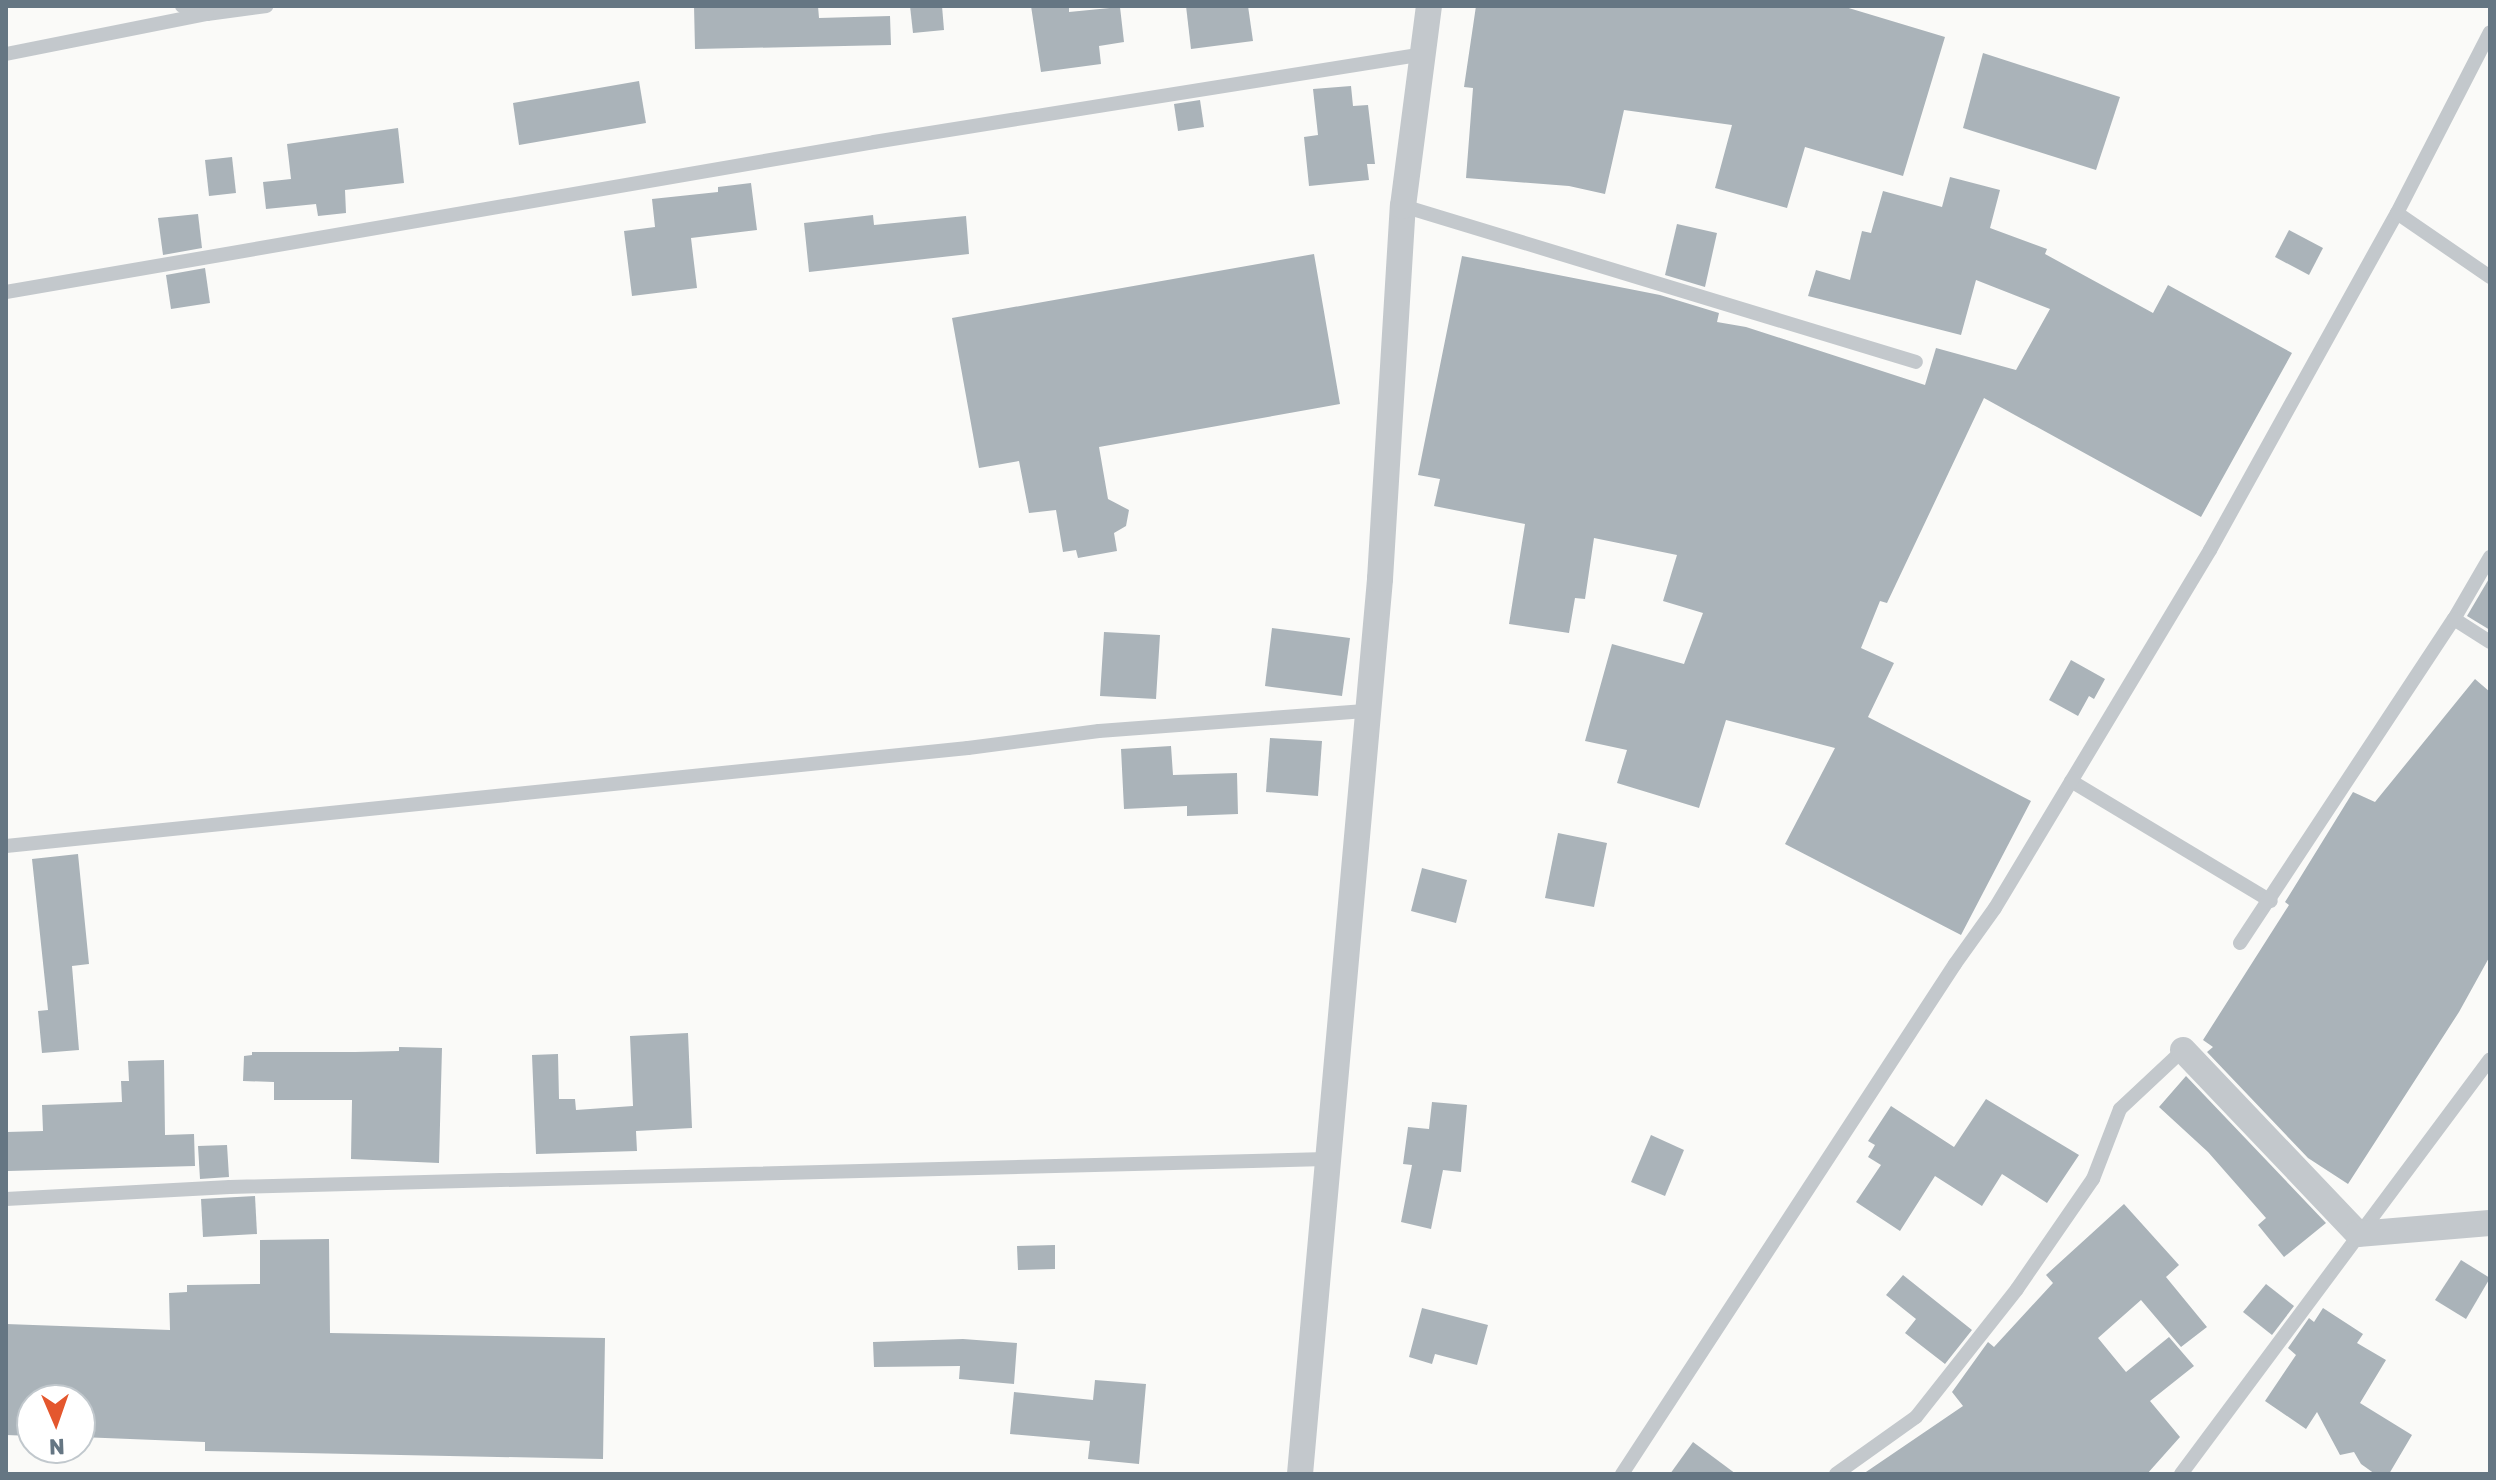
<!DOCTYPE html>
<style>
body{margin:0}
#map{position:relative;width:2496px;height:1480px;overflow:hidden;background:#fafaf8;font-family:Rubik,sans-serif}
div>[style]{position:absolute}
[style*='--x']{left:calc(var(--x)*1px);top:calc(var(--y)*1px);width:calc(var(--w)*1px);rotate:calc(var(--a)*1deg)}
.building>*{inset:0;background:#aab3b9}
.lane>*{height:14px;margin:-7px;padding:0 7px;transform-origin:7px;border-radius:7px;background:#c3c8cc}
.street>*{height:26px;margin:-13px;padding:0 13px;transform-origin:13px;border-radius:13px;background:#c3c8cc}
span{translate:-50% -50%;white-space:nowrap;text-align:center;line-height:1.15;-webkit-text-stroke:8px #fff;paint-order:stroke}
.frame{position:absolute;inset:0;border:8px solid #657683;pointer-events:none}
.north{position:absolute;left:16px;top:1384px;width:80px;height:80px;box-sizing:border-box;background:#fff;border:2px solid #c1c8cd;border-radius:50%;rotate:178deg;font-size:22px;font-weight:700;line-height:32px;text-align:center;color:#657683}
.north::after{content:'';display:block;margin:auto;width:28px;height:36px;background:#e4572e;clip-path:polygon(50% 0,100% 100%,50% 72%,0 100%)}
</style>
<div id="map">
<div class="building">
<i style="clip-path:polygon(694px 6px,818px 6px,819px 18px,890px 16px,891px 45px,695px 49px)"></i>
<i style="clip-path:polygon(910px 6px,942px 6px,944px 30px,913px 33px)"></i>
<i style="clip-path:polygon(1031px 6px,1069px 6px,1069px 12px,1120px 7px,1124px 42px,1099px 46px,1101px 64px,1041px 72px)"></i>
<i style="clip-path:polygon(1186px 6px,1248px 6px,1253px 41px,1191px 49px)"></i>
<i style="clip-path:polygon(1476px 6px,1842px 6px,1945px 37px,1903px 176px,1805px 147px,1787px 208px,1715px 188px,1732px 125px,1624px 110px,1605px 194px,1569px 186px,1466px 178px,1473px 88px,1464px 87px)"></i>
<i style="clip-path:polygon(1983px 53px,2120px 97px,2096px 170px,1963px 128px)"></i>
<i style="clip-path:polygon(639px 81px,646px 123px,519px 145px,513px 103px)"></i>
<i style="clip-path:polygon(1351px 86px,1353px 106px,1368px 105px,1375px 164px,1367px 164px,1369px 180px,1309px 186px,1304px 137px,1318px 135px,1313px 89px)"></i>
<i style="clip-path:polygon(1200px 100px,1204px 127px,1178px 131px,1174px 104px)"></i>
<i style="clip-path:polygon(398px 128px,404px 183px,345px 190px,346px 213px,318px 216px,316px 204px,266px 209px,263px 182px,291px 179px,287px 144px)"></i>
<i style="clip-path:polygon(232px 157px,236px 193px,209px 196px,205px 160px)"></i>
<i style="clip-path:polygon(1950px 177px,2000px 190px,1990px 228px,2047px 249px,2045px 254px,2153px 313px,2168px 285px,2292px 353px,2201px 517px,1984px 398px,1887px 603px,1880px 601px,1861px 648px,1894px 663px,1868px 717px,2031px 801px,1961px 935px,1785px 844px,1835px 748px,1726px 720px,1699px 808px,1617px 783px,1627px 750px,1585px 741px,1612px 644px,1684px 664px,1703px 613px,1663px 601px,1677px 555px,1594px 538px,1585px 599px,1575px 598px,1569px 633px,1509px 624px,1525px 524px,1434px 506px,1440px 479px,1418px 475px,1462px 256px,1660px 295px,1719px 313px,1717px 322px,1746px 327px,1925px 385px,1936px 348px,2016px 370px,2050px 309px,1976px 280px,1961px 335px,1808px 296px,1816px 270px,1850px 280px,1862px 231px,1871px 233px,1883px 191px,1942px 207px)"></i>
<i style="clip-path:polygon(751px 183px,757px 230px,691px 238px,697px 288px,632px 296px,624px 231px,655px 227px,652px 199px,718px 192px,718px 187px)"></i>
<i style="clip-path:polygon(198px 214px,202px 248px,163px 255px,158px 218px)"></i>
<i style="clip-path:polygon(873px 215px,874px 225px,966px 216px,969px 254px,809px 272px,804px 223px)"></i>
<i style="clip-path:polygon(1677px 224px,1717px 233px,1705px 287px,1665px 275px)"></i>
<i style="clip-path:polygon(2289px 230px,2323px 248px,2309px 275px,2275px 257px)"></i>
<i style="clip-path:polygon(1314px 254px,1340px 404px,1099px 447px,1108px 499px,1129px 510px,1126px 526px,1114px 533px,1117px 551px,1078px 558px,1076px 550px,1063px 552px,1056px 510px,1029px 513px,1019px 461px,979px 468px,952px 318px)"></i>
<i style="clip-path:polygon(205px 268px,210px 303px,171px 309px,166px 275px)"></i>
<i style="clip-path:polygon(2490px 577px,2490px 630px,2467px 616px)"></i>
<i style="clip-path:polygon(1272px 628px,1350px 638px,1342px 696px,1265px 686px)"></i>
<i style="clip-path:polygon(1104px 632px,1160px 635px,1156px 699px,1100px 696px)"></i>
<i style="clip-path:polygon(2071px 660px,2105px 679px,2094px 699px,2089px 696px,2078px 716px,2049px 700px)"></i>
<i style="clip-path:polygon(2475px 679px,2490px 692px,2490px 956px,2459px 1012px,2348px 1184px,2308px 1158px,2207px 1052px,2213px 1047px,2203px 1040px,2289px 905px,2285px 902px,2353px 792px,2375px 802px)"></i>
<i style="clip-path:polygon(1270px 738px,1322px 741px,1318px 796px,1266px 792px)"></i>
<i style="clip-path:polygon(1171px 746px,1173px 775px,1237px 773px,1238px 814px,1187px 816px,1187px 806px,1124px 809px,1121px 749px)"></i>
<i style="clip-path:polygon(1558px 833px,1607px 843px,1594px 907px,1545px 898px)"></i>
<i style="clip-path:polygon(78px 854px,89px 964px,72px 966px,79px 1050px,42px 1053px,38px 1011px,48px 1010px,32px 859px)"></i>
<i style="clip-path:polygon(1422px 868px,1467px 880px,1456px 923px,1411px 911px)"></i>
<i style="clip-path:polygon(688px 1033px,692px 1128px,636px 1131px,637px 1151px,536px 1154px,532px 1055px,558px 1054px,559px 1099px,575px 1099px,576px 1110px,633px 1106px,630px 1036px)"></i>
<i style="clip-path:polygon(399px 1047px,442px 1048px,439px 1163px,351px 1159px,352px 1100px,274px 1100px,274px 1082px,243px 1081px,244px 1056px,252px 1055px,252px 1052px,355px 1052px,399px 1051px)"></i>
<i style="clip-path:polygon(164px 1060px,165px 1135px,194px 1134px,195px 1166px,8px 1171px,7px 1132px,43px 1131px,42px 1105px,122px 1102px,121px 1081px,129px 1081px,128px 1061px)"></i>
<i style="clip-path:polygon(2186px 1076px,2326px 1223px,2284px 1257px,2258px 1225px,2266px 1218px,2208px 1152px,2159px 1107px)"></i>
<i style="clip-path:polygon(1986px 1099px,2079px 1155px,2047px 1203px,2002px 1174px,1982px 1206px,1935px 1176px,1900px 1231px,1856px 1202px,1881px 1165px,1868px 1157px,1875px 1145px,1868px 1141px,1891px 1106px,1954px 1147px)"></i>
<i style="clip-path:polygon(1432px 1102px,1467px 1105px,1461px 1172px,1443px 1170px,1431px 1229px,1401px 1222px,1412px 1165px,1403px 1164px,1408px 1127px,1429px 1129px)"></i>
<i style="clip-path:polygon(1651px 1135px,1684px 1150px,1665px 1196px,1631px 1182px)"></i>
<i style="clip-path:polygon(227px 1145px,229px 1177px,200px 1179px,198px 1146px)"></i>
<i style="clip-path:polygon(255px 1196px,257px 1234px,203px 1237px,201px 1199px)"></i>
<i style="clip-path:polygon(2124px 1204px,2179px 1265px,2166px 1277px,2207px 1327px,2181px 1347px,2141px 1300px,2098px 1338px,2126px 1372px,2169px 1337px,2194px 1366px,2150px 1401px,2180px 1437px,2147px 1474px,1863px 1474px,1963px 1406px,1952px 1392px,1988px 1342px,1994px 1347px,2053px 1283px,2046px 1275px)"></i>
<i style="clip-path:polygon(329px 1239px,330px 1333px,605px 1338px,603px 1459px,205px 1451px,205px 1442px,80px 1437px,80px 1400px,32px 1400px,32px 1436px,6px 1435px,6px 1324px,170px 1330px,169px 1293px,187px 1292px,187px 1285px,260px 1284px,260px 1240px)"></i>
<i style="clip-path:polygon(1055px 1245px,1055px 1269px,1018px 1270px,1017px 1246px)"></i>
<i style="clip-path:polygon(2461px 1260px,2490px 1278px,2466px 1319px,2435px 1300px)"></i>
<i style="clip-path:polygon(1903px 1275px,1972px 1330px,1945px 1364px,1905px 1333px,1916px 1319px,1886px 1295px)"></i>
<i style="clip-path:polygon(2266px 1284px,2294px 1306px,2272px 1335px,2243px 1312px)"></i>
<i style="clip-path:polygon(1422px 1308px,1488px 1325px,1477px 1365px,1435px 1354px,1432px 1364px,1409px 1357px)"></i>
<i style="clip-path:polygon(2323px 1308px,2363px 1334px,2357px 1343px,2386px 1360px,2360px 1403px,2412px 1435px,2389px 1474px,2375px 1474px,2361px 1464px,2354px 1452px,2340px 1455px,2317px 1412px,2306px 1429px,2265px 1401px,2296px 1355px,2288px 1348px,2309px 1318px,2314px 1322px)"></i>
<i style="clip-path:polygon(963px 1339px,1017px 1343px,1014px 1384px,959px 1379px,960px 1366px,874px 1367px,873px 1342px)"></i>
<i style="clip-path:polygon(1095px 1380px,1146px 1384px,1139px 1464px,1088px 1459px,1090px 1441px,1010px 1434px,1014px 1392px,1093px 1400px)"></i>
<i style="clip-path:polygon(1693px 1442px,1736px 1474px,1670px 1474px)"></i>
</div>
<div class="lane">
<i style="--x:182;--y:6;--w:26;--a:18"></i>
<i style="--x:207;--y:14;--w:60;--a:-7.7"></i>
<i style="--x:6;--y:54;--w:205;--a:-11.3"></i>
<i style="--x:1403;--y:206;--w:536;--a:16.91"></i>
<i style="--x:2397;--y:213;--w:113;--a:34.5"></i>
<i style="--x:6;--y:292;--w:881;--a:-9.8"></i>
<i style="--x:874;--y:142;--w:557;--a:-9.09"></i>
<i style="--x:2454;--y:619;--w:72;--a:-59.9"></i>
<i style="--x:2071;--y:781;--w:233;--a:31"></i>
<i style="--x:6;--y:846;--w:967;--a:-5.82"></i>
<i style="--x:968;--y:748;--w:132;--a:-7.4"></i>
<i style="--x:1099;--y:731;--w:270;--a:-4.3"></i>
<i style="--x:2240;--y:943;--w:388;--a:-56.6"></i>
<i style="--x:2454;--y:619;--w:43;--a:32.6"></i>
<i style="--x:6;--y:1199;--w:224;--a:-3.1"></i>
<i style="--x:230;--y:1187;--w:1096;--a:-1.46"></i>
<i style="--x:1622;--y:1474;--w:609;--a:-56.86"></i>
<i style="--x:1955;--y:964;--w:69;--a:-54.5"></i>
<i style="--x:1995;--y:908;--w:418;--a:-59"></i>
<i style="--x:2210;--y:550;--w:385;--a:-61"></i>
<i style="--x:2397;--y:213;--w:203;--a:-62.8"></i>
<i style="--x:1836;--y:1474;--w:98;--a:-35.5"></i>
<i style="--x:1916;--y:1417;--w:163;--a:-51.7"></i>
<i style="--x:2017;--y:1289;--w:134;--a:-55.4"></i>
<i style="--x:2093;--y:1179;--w:75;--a:-68.9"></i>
<i style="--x:2120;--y:1109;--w:86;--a:-43.1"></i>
<i style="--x:2181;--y:1474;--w:517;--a:-53.33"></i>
</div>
<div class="street">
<i style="--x:2183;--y:1050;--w:254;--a:46.4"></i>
<i style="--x:2358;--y:1234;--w:132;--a:-4.8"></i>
<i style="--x:1300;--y:1474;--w:899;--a:-84.89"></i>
<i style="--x:1380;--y:579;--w:374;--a:-86.5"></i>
<i style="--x:1403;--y:206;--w:202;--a:-82.6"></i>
</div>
<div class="frame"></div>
<div class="north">N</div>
</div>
